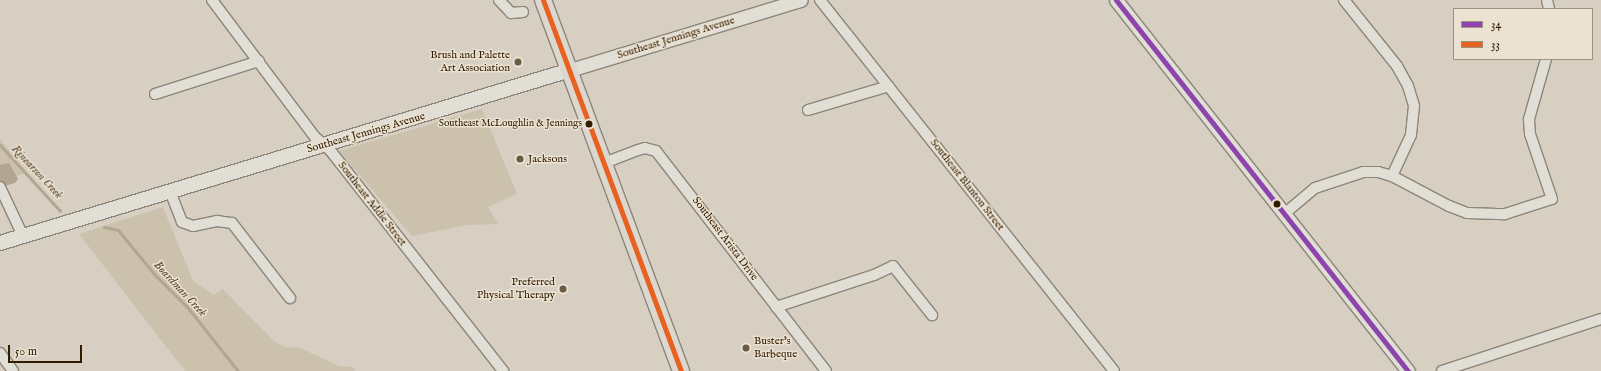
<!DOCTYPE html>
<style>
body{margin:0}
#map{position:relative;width:1601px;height:371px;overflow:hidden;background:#d7d0c2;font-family:"IM FELL English",serif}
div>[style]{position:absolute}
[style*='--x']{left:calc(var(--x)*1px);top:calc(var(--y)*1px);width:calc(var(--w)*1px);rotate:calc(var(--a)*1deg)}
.green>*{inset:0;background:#cbc1ac}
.water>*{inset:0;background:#b3a690}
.stream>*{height:3px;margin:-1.5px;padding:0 1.5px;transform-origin:1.5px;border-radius:1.5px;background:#b3a690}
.roads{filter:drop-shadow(1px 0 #8c8579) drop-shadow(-1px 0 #8c8579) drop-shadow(0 1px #8c8579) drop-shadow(0 -1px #8c8579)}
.minor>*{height:10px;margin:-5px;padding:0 5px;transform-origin:5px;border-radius:5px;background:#e1ded6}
.tertiary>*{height:13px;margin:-6.5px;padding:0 6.5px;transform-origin:6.5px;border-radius:6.5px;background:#e1ded6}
.secondary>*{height:14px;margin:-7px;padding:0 7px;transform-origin:7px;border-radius:7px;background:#e1ded6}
.primary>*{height:16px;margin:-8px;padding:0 8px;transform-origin:8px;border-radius:8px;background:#dcd8d0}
.bus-1>*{height:5px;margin:-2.5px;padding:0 2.5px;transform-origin:2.5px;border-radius:2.5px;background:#8e44ad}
.bus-2>*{height:5px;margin:-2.5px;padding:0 2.5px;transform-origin:2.5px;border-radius:2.5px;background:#e86120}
.dots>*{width:11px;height:11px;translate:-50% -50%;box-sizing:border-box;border:2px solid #ebe2d2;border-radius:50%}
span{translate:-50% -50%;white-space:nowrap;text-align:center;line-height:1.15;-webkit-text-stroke:3px #ebe2d2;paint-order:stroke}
.bus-label{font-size:10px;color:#311b00}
.right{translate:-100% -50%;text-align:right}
.street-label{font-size:11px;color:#311b00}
.poi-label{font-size:11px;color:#311b00}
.left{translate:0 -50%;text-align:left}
.water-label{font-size:12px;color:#59452b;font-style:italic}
.legend{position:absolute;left:1453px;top:8px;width:140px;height:52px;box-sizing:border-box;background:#ebe2d2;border:1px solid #a1927e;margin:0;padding:5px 7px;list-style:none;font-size:12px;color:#311b00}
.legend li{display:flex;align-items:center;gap:8px;height:20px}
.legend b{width:20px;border:1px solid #a1927e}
.scale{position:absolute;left:8px;top:345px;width:74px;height:18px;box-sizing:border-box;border:2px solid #311b00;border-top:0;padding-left:5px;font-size:12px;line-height:14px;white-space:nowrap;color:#311b00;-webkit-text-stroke:3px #ebe2d2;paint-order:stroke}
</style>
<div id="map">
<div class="green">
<i style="clip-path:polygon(482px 109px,517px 194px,488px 207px,498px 224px,467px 225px,412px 236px,339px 151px)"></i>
<i style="clip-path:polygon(0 139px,27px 173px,0 181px)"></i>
<i style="clip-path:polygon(163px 207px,193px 281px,214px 295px,223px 289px,275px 342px,285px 347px,300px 348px,339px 366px,352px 367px,355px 371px,185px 371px,79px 234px)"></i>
</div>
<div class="water">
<i style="clip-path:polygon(9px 163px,18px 179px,15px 183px,4px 186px,0 180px,0 165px)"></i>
</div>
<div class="stream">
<i style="--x:0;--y:145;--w:89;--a:47.7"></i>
<i style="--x:104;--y:227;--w:14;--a:12"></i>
<i style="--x:118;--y:230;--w:58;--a:50.6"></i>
<i style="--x:155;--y:275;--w:47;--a:45"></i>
<i style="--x:188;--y:308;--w:80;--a:51.6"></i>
</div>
<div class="roads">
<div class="minor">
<i style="--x:212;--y:0;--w:171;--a:53.1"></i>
<i style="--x:315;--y:137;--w:20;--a:41"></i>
<i style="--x:330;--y:150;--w:281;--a:51.9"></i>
<i style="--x:499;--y:0;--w:18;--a:47"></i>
<i style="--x:511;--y:13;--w:12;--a:-5"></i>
<i style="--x:820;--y:0;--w:473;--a:51.6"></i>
<i style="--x:1344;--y:0;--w:85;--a:51.2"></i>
<i style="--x:1397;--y:66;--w:23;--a:61"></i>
<i style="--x:1408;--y:86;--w:21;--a:73"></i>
<i style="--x:1414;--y:106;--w:29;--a:96"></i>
<i style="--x:1411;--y:135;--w:45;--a:114.9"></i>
<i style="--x:1547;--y:0;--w:9;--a:77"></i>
<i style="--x:155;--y:94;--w:109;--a:-17.6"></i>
<i style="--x:808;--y:110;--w:84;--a:-16.5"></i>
<i style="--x:604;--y:163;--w:36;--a:-21"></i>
<i style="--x:638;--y:150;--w:7;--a:-16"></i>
<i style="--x:645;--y:148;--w:11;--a:15"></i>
<i style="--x:656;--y:151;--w:278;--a:52.3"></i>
<i style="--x:0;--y:187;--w:54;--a:64.9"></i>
<i style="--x:170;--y:191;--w:33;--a:69"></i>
<i style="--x:182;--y:222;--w:12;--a:20"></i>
<i style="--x:193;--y:226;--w:25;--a:-12"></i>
<i style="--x:217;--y:221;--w:15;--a:8"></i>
<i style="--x:232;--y:223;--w:95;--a:52.3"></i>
<i style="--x:1284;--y:214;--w:40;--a:-40"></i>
<i style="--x:1315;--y:188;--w:51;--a:-18.4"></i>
<i style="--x:1363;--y:172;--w:15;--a:0"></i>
<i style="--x:1378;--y:172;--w:15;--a:16"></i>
<i style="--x:1392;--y:176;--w:64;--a:27.8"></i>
<i style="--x:1449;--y:206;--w:19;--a:21"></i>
<i style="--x:1467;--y:213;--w:38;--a:2"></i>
<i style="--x:1505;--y:214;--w:49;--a:-17.7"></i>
<i style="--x:1552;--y:199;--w:69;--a:-108.7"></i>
<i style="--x:1530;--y:134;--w:15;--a:-94"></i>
<i style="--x:1529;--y:119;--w:62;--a:-74.2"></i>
<i style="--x:776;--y:307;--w:103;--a:-18.1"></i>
<i style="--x:874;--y:275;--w:21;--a:-25"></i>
<i style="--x:893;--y:266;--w:63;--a:51.5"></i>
<i style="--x:0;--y:353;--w:22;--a:54"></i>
<i style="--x:1442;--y:371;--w:167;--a:-18.1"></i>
</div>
<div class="tertiary">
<i style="--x:1116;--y:0;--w:472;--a:51.8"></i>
<i style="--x:570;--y:70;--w:241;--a:-16.9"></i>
</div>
<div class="secondary">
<i style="--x:0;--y:243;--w:596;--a:-16.88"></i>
</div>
<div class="primary">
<i style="--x:543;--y:0;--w:396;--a:69.6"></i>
</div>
</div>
<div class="bus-1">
<i style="--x:1116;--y:0;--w:472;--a:51.8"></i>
</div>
<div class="bus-2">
<i style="--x:543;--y:0;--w:396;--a:69.6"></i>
</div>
<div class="dots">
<i style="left:518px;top:62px;background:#6b5a44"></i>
<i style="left:589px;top:124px;background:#311b00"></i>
<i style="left:520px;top:159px;background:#6b5a44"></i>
<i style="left:1277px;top:204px;background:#311b00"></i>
<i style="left:563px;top:289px;background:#6b5a44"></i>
<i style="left:746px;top:348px;background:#6b5a44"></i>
</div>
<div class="bus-label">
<span class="right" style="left:582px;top:124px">Southeast McLoughlin &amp; Jennings</span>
</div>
<div class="street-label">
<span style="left:676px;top:38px;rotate:-17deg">Southeast Jennings Avenue</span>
<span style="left:366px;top:133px;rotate:-16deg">Southeast Jennings Avenue</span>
<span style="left:967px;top:185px;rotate:52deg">Southeast Blanton Street</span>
<span style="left:372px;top:204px;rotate:52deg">Southeast Addie Street</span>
<span style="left:725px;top:239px;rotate:53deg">Southeast Arista Drive</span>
</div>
<div class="poi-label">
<span class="right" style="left:510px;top:62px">Brush and Palette<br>Art Association</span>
<span class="left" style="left:528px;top:159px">Jacksons</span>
<span class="right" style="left:555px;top:289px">Preferred<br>Physical Therapy</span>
<span class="left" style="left:754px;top:348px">Buster's<br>Barbeque</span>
</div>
<div class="water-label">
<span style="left:37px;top:172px;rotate:47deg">Rinearson Creek</span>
<span style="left:180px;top:289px;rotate:47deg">Boardman Creek</span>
</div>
<ul class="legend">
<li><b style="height:5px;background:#8e44ad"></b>34</li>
<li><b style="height:5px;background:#e86120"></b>33</li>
</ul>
<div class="scale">50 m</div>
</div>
